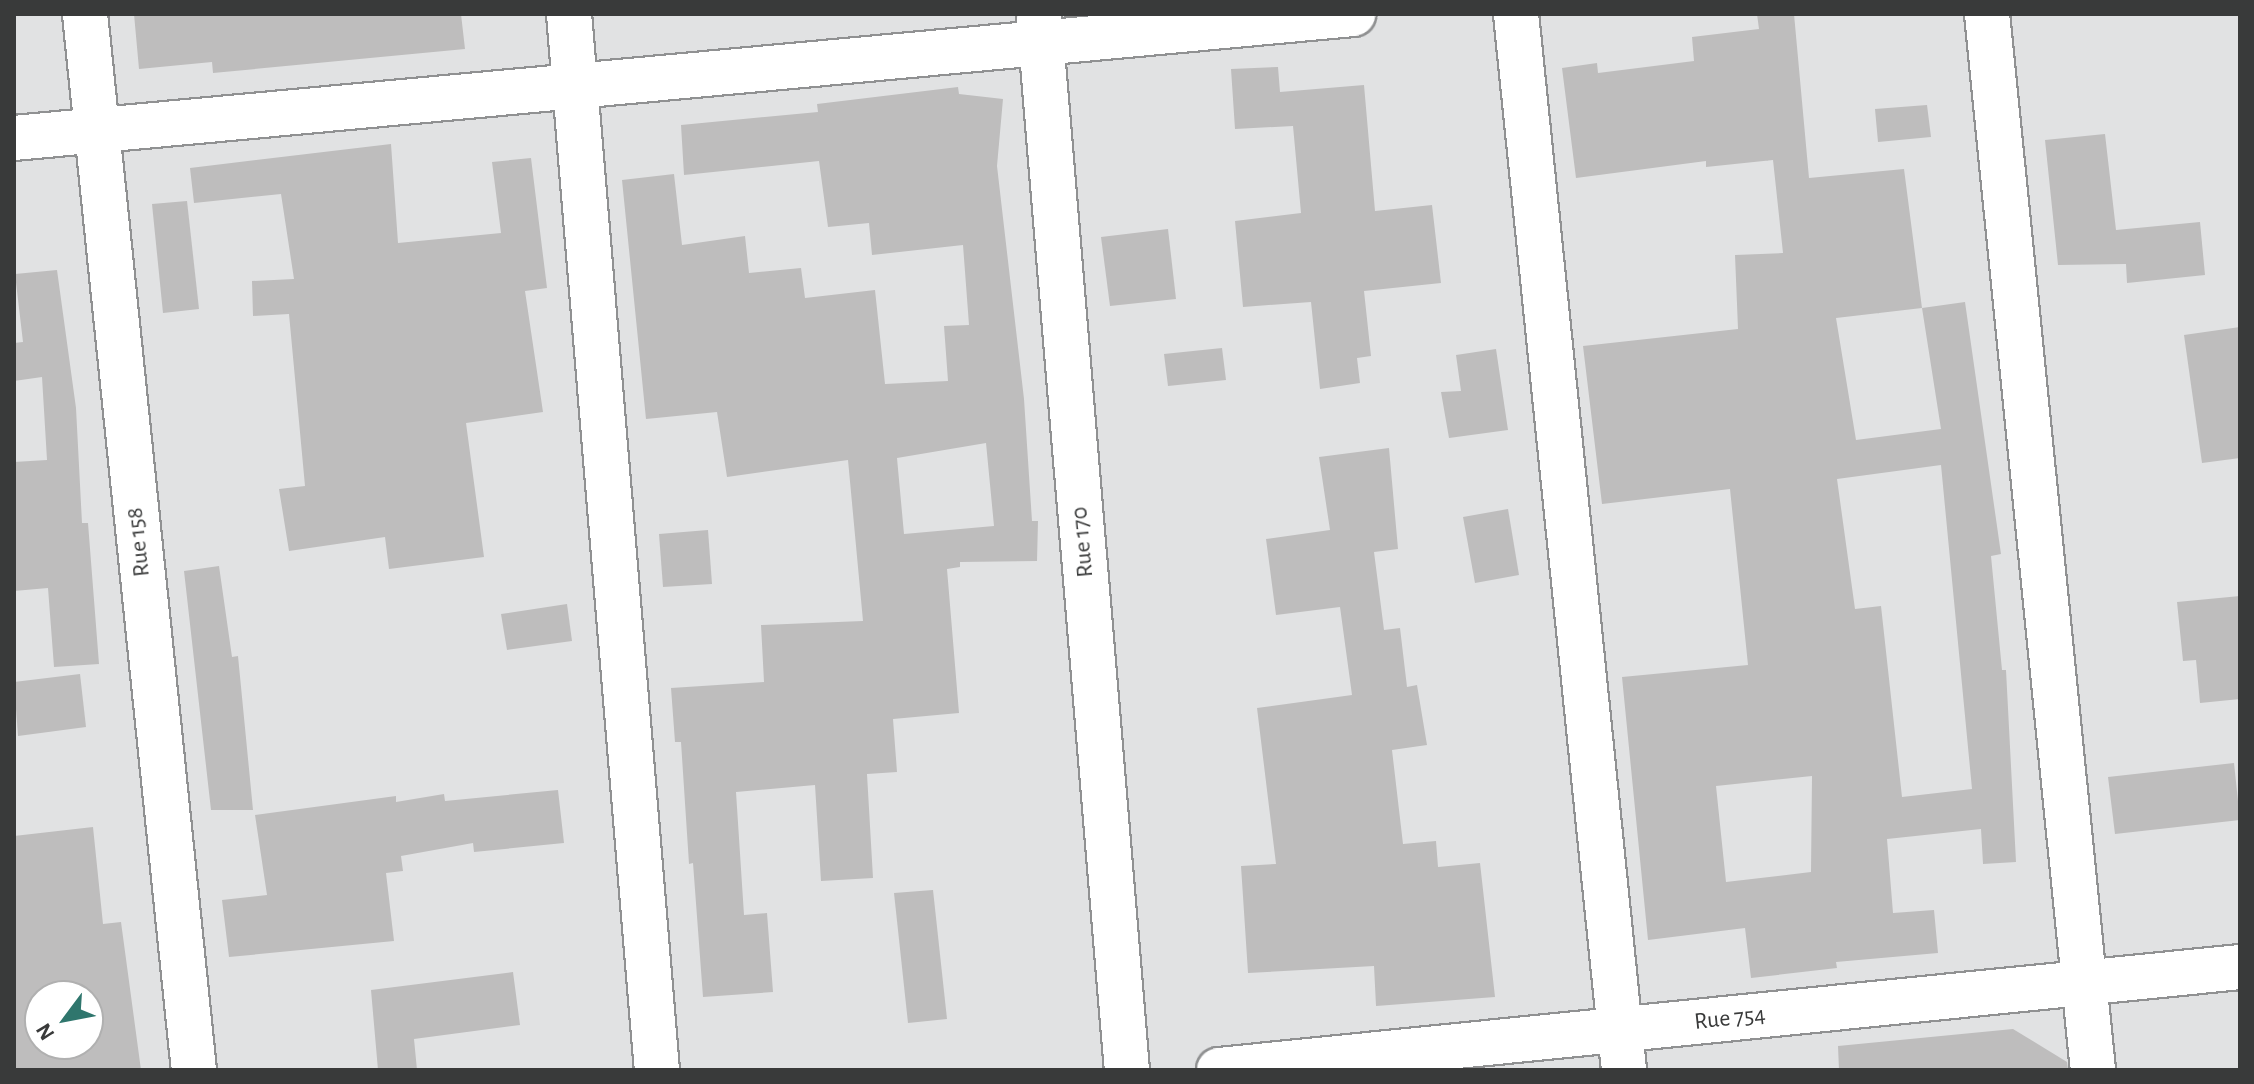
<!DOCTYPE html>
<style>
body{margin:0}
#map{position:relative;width:2254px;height:1084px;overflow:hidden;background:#e1e2e3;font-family:"Alegreya Sans",sans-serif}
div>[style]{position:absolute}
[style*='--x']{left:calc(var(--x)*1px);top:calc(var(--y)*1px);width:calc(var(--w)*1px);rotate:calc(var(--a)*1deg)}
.building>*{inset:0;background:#bebdbd}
.roads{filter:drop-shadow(2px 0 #909192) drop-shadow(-2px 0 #909192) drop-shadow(0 2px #909192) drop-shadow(0 -2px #909192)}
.minor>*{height:44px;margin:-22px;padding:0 22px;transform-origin:22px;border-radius:22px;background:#fff}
span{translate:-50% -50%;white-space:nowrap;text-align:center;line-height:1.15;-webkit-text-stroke:8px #fff;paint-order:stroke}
.street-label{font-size:24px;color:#393a3a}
.frame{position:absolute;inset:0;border:16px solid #393a3a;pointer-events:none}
.north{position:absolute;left:24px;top:980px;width:80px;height:80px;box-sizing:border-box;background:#fff;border:2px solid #b0b0b0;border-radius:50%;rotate:238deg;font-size:22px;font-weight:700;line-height:32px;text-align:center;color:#393a3a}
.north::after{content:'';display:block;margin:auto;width:28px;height:36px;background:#2f766d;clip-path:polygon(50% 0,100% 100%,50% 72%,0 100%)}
</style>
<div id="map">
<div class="building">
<i style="clip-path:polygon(134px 14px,461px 14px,465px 49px,213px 73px,212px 62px,139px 69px)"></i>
<i style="clip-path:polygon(evenodd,1757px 14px,1794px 14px,1809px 178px,1904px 169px,1922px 308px,1965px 302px,2001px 554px,1991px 556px,2002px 670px,2006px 670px,2016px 862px,1983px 864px,1981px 829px,1887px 839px,1893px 913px,1934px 910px,1938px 953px,1836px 962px,1837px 968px,1751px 978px,1745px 928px,1648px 940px,1622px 677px,1748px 665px,1730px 489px,1602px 504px,1583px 346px,1738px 329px,1735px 255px,1783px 253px,1773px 160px,1706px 167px,1706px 161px,1576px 178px,1562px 68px,1597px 63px,1598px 73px,1694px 61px,1692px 37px,1759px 29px,1757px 14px,1922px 308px,1941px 429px,1856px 440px,1836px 318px,1922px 308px,1757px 14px,1941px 465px,1972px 789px,1902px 797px,1881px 606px,1855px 609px,1837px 479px,1941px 465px,1757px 14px,1812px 776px,1811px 872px,1726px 882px,1716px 786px,1812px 776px)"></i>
<i style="clip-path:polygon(1278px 67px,1280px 92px,1364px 85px,1375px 211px,1432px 205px,1441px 283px,1364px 291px,1371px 356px,1357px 358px,1360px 383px,1320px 389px,1311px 302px,1243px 307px,1235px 221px,1301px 213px,1293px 126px,1235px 129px,1231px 69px)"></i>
<i style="clip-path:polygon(evenodd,958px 87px,959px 94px,1003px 99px,997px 166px,1024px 399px,1032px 521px,1038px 521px,1037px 561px,960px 562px,960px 567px,947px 569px,959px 713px,893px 719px,897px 772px,867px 774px,873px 878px,821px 881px,815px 785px,736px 792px,744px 915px,767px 913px,773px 992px,703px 997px,693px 863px,689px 864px,681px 742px,675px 742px,671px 688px,764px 682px,761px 625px,863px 621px,848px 460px,727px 477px,717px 412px,646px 419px,622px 180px,674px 174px,682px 245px,745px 236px,749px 273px,801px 268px,805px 298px,875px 290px,885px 384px,948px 381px,944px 326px,969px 325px,963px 245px,872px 255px,869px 223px,828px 227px,819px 161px,684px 175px,681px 125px,818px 112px,817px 104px,958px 87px,986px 443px,994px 526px,904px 534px,897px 458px,986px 443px)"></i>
<i style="clip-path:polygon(1927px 105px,1931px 137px,1878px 142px,1875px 109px)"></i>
<i style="clip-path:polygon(2105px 134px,2116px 230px,2200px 222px,2205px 275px,2127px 283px,2126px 264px,2058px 265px,2045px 140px)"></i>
<i style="clip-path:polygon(391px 144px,398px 243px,501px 233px,492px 162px,531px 158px,547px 288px,525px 291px,543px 412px,466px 423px,484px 557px,389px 569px,385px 537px,289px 551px,279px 489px,305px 486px,289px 314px,253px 316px,252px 281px,294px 279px,281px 194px,194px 203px,190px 168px)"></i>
<i style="clip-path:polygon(187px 201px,199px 309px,163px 313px,152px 204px)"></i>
<i style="clip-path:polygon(1168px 229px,1176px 299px,1110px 306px,1101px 237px)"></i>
<i style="clip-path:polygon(57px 270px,76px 408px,82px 523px,88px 523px,99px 664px,54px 667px,48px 588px,14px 591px,14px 462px,47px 460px,42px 377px,14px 381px,14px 343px,23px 342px,15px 274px)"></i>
<i style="clip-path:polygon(2240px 327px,2240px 458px,2202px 463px,2184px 335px)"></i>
<i style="clip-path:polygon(1222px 348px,1226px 380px,1168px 386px,1164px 354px)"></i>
<i style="clip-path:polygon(1496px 349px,1508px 430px,1449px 438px,1441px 392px,1461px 391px,1456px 355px)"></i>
<i style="clip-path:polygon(1389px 448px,1398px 549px,1374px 552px,1384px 630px,1400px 628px,1407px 687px,1417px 685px,1427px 745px,1392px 750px,1403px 844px,1436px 841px,1438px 867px,1480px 863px,1495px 997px,1376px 1006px,1374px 966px,1248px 973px,1241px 866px,1276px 864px,1257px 708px,1352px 695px,1340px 607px,1276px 615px,1266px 539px,1330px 530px,1319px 457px)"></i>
<i style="clip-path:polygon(1508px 509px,1519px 575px,1475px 583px,1463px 517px)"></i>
<i style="clip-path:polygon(708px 530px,712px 584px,663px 587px,659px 534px)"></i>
<i style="clip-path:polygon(219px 566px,232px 657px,238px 656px,253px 810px,211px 810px,184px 571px)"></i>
<i style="clip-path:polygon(2240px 596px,2240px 699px,2200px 703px,2196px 660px,2183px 661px,2177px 602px)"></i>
<i style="clip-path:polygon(567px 604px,572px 641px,507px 650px,501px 614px)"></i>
<i style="clip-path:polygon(80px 674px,86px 727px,18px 736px,14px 682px)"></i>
<i style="clip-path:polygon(2234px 763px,2240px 820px,2115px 834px,2108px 777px)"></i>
<i style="clip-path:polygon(558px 790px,564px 843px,474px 852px,473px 843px,401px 856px,403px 871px,386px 873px,394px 941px,229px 957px,222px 900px,267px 895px,255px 815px,396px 796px,396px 802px,444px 794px,445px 801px)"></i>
<i style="clip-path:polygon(evenodd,93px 827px,103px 924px,121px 922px,141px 1070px,14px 1070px,14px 836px,93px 827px,40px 996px,88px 996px,88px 1044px,40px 1044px,40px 996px)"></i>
<i style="clip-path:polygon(933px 890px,947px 1019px,908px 1023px,894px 893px)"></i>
<i style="clip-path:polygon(513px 972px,520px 1025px,414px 1039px,417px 1070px,378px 1070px,371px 990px)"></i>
<i style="clip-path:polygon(2013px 1029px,2067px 1062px,2068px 1070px,1839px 1070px,1838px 1046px)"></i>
</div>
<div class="roads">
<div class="minor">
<i style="--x:85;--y:14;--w:1062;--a:84.11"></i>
<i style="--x:569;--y:14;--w:1060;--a:85.24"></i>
<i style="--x:1516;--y:14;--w:1062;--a:84.16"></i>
<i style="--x:1987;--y:14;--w:1061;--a:84.27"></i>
<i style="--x:1039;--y:16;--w:1058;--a:85.23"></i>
<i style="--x:14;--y:138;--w:1345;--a:-5.29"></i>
<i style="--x:1219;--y:1070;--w:1026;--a:-5.76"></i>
</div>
</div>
<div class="street-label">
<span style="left:139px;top:542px;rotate:-96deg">Rue 158</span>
<span style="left:1083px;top:542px;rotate:-95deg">Rue 170</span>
<span style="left:1730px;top:1019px;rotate:-6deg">Rue 754</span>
</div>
<div class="frame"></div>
<div class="north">N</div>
</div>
